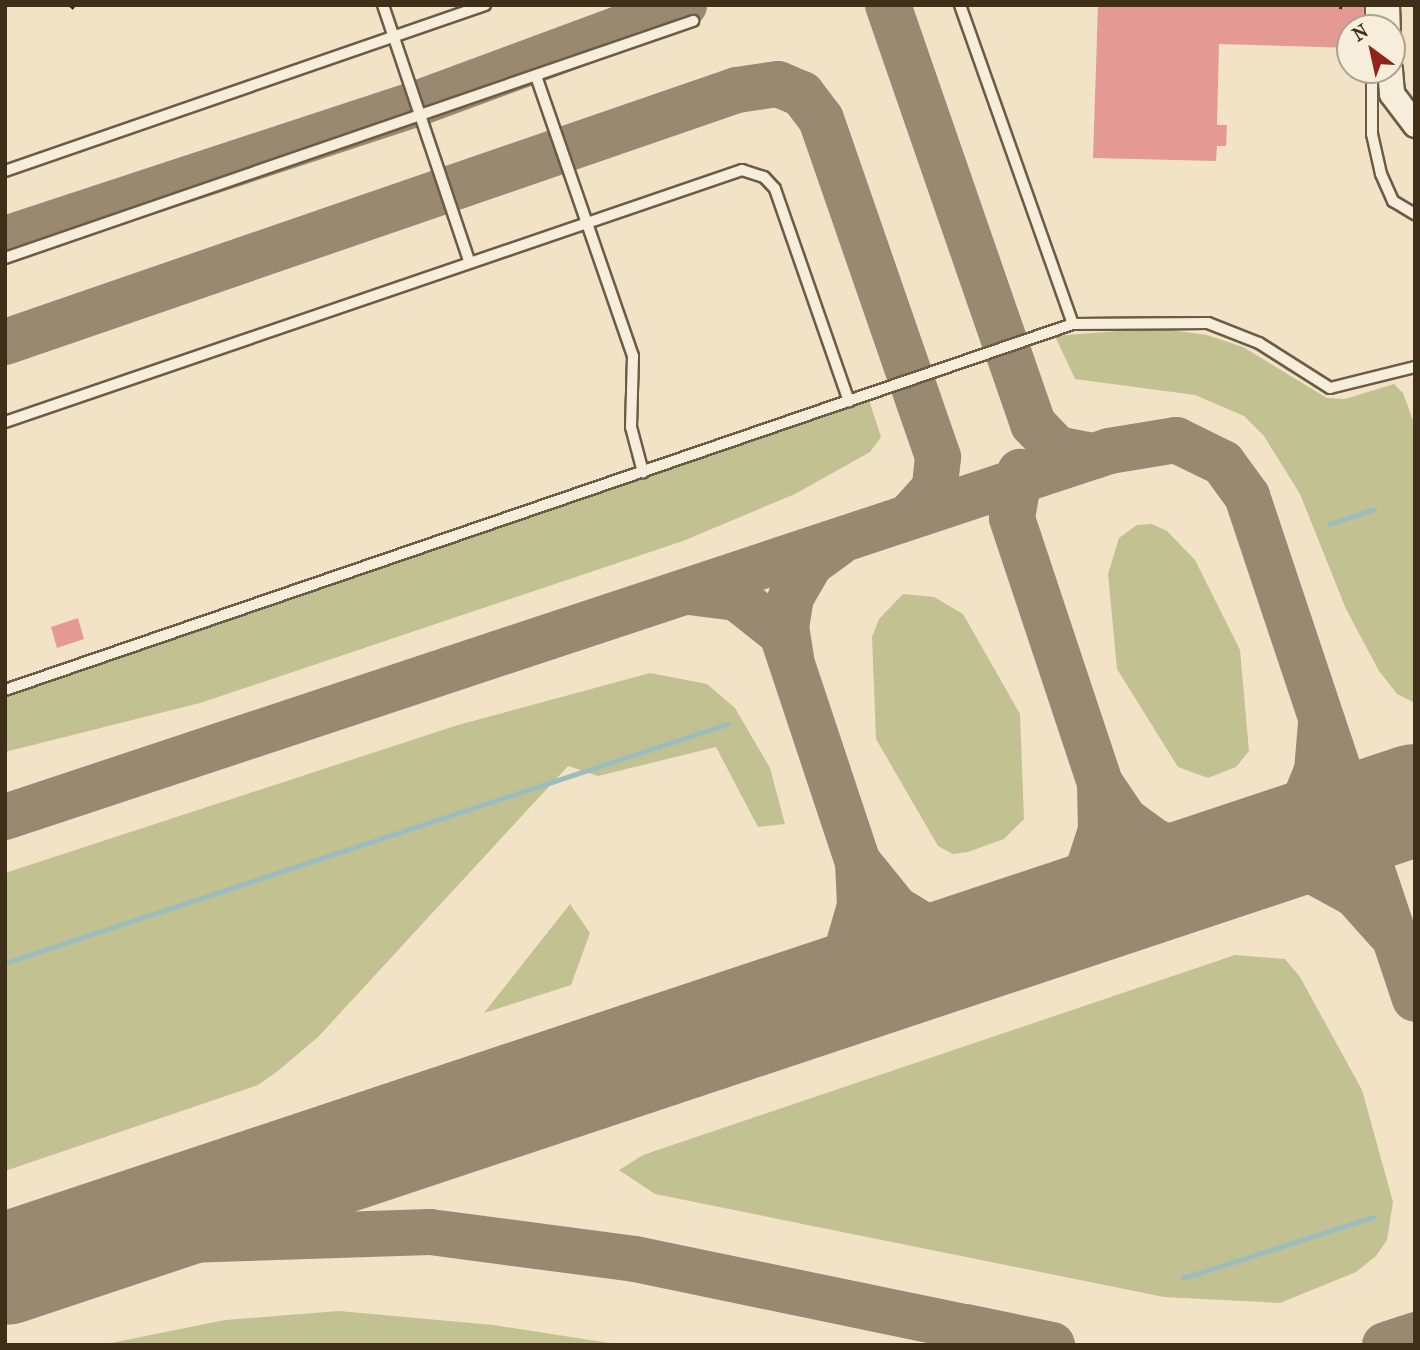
<!DOCTYPE html>
<style>
body{margin:0}
#map{position:relative;width:1420px;height:1350px;overflow:hidden;background:#f2e3c7;font-family:"IM FELL French Canon",serif}
div>[style]{position:absolute}
[style*='--x']{left:calc(var(--x)*1px);top:calc(var(--y)*1px);width:calc(var(--w)*1px);rotate:calc(var(--a)*1deg)}
.green>*{inset:0;background:#c2c191}
.stream>*{height:5px;margin:-2.5px;padding:0 2.5px;transform-origin:2.5px;border-radius:2.5px;background:#9cbdbb}
.taxiway>*{height:46px;margin:-23px;padding:0 23px;transform-origin:23px;border-radius:23px;background:#998970}
.runway>*{height:112px;margin:-56px;padding:0 56px;transform-origin:56px;border-radius:56px;background:#998970}
.building>*{inset:0;background:#e49a92}
.path>*{height:2.5px;margin-top:-1.25px;transform-origin:0;background:repeating-linear-gradient(90deg,#402f18 0 5px,transparent 0 8.5px)}
.roads{filter:drop-shadow(2px 0 #6c5c44) drop-shadow(-2px 0 #6c5c44) drop-shadow(0 2px #6c5c44) drop-shadow(0 -2px #6c5c44)}
.service>*{height:10px;margin:-5px;padding:0 5px;transform-origin:5px;border-radius:5px;background:#f7eddb}
.tertiary>*{height:24px;margin:-12px;padding:0 12px;transform-origin:12px;border-radius:12px;background:#f7eddb}
span{translate:-50% -50%;white-space:nowrap;text-align:center;line-height:1.15;-webkit-text-stroke:7px #f7eddb;paint-order:stroke}
.frame{position:absolute;inset:0;border:7px solid #402f18;pointer-events:none}
.north{position:absolute;left:1336px;top:14px;width:70px;height:70px;box-sizing:border-box;background:#f7eddb;border:2px solid #aea18d;border-radius:50%;rotate:327deg;font-size:19px;font-weight:700;line-height:28px;text-align:center;color:#402f18}
.north::after{content:'';display:block;margin:auto;width:24px;height:32px;background:#8f2418;clip-path:polygon(50% 0,100% 100%,50% 72%,0 100%)}
</style>
<div id="map">
<div class="green">
<i style="clip-path:polygon(1156px 328px,1207px 335px,1243px 347px,1327px 398px,1345px 399px,1394px 384px,1403px 393px,1415px 426px,1415px 703px,1397px 694px,1379px 671px,1346px 609px,1300px 494px,1264px 436px,1244px 416px,1195px 395px,1075px 379px,1055px 336px)"></i>
<i style="clip-path:polygon(869px 400px,881px 437px,870px 452px,795px 494px,683px 541px,200px 703px,5px 752px,5px 697px)"></i>
<i style="clip-path:polygon(1152px 524px,1167px 531px,1195px 560px,1240px 650px,1249px 751px,1236px 767px,1208px 778px,1178px 767px,1117px 669px,1108px 574px,1119px 538px,1137px 525px)"></i>
<i style="clip-path:polygon(903px 594px,934px 597px,963px 614px,1020px 714px,1024px 819px,1004px 839px,968px 852px,953px 854px,938px 846px,876px 739px,872px 637px,879px 619px)"></i>
<i style="clip-path:polygon(650px 673px,707px 684px,735px 708px,770px 768px,785px 824px,758px 827px,716px 747px,598px 776px,568px 766px,318px 1037px,278px 1071px,258px 1085px,5px 1171px,5px 873px,458px 725px)"></i>
<i style="clip-path:polygon(570px 904px,590px 933px,571px 985px,484px 1013px)"></i>
<i style="clip-path:polygon(1235px 955px,1285px 959px,1300px 977px,1362px 1090px,1393px 1202px,1387px 1240px,1376px 1256px,1356px 1272px,1280px 1303px,1164px 1297px,655px 1194px,619px 1170px,643px 1155px)"></i>
<i style="clip-path:polygon(339px 1311px,493px 1325px,622px 1345px,101px 1345px,225px 1320px)"></i>
</div>
<div class="stream">
<i style="--x:1329;--y:524;--w:47;--a:-18.4"></i>
<i style="--x:5;--y:963;--w:761;--a:-18.32"></i>
<i style="--x:1183;--y:1278;--w:200;--a:-17.8"></i>
</div>
<div class="taxiway">
<i style="--x:888;--y:5;--w:443;--a:70.9"></i>
<i style="--x:1033;--y:424;--w:35;--a:46"></i>
<i style="--x:1057;--y:449;--w:38;--a:11"></i>
<i style="--x:5;--y:239;--w:433;--a:-18.2"></i>
<i style="--x:416;--y:104;--w:286;--a:-20.3"></i>
<i style="--x:5;--y:342;--w:774;--a:-19"></i>
<i style="--x:737;--y:90;--w:41;--a:-8.3"></i>
<i style="--x:778;--y:84;--w:26;--a:23"></i>
<i style="--x:802;--y:94;--w:31;--a:53"></i>
<i style="--x:821;--y:119;--w:358;--a:70.9"></i>
<i style="--x:938;--y:457;--w:31;--a:96"></i>
<i style="--x:935;--y:488;--w:39;--a:132"></i>
<i style="--x:689;--y:592;--w:48;--a:7.1"></i>
<i style="--x:737;--y:598;--w:58;--a:38.7"></i>
<i style="--x:782;--y:634;--w:240;--a:71.6"></i>
<i style="--x:858;--y:862;--w:44;--a:87.4"></i>
<i style="--x:860;--y:906;--w:50;--a:106.3"></i>
<i style="--x:846;--y:954;--w:44;--a:129.5"></i>
<i style="--x:818;--y:988;--w:54;--a:150.1"></i>
<i style="--x:791;--y:658;--w:30;--a:-99"></i>
<i style="--x:786;--y:628;--w:31;--a:-81"></i>
<i style="--x:791;--y:597;--w:39;--a:-60"></i>
<i style="--x:811;--y:563;--w:32;--a:-36"></i>
<i style="--x:1100;--y:783;--w:45;--a:56"></i>
<i style="--x:1125;--y:820;--w:37;--a:36"></i>
<i style="--x:1155;--y:842;--w:46;--a:18.8"></i>
<i style="--x:1199;--y:857;--w:113;--a:6.6"></i>
<i style="--x:1311;--y:870;--w:50;--a:28.6"></i>
<i style="--x:1355;--y:894;--w:51;--a:48.2"></i>
<i style="--x:5;--y:817;--w:1163;--a:-18.34"></i>
<i style="--x:1109;--y:451;--w:68;--a:-9.3"></i>
<i style="--x:1176;--y:440;--w:52;--a:26.1"></i>
<i style="--x:1223;--y:463;--w:41;--a:54"></i>
<i style="--x:1247;--y:496;--w:530;--a:71.53"></i>
<i style="--x:1243;--y:858;--w:53;--a:-37.3"></i>
<i style="--x:1285;--y:826;--w:33;--a:-52"></i>
<i style="--x:1305;--y:800;--w:31;--a:-68"></i>
<i style="--x:1317;--y:771;--w:48;--a:-85.2"></i>
<i style="--x:858;--y:862;--w:60;--a:51"></i>
<i style="--x:896;--y:909;--w:41;--a:31"></i>
<i style="--x:931;--y:930;--w:43;--a:10.8"></i>
<i style="--x:973;--y:938;--w:68;--a:-14.4"></i>
<i style="--x:1039;--y:921;--w:31;--a:-37"></i>
<i style="--x:1064;--y:902;--w:43;--a:-54.5"></i>
<i style="--x:1089;--y:867;--w:38;--a:-72"></i>
<i style="--x:1101;--y:831;--w:48;--a:-91.2"></i>
<i style="--x:1100;--y:783;--w:279;--a:-108.4"></i>
<i style="--x:1012;--y:518;--w:47;--a:-80.1"></i>
<i style="--x:5;--y:1274;--w:184;--a:-10.6"></i>
<i style="--x:186;--y:1240;--w:244;--a:-1.9"></i>
<i style="--x:430;--y:1232;--w:207;--a:7.5"></i>
<i style="--x:635;--y:1259;--w:336;--a:11.7"></i>
<i style="--x:964;--y:1327;--w:37;--a:29"></i>
<i style="--x:966;--y:1327;--w:88;--a:11.8"></i>
<i style="--x:1385;--y:1345;--w:32;--a:-18"></i>
</div>
<div class="runway">
<i style="--x:5;--y:1269;--w:1486;--a:-18.4"></i>
</div>
<div class="building">
<i style="clip-path:polygon(1098px 5px,1364px 5px,1363px 28px,1350px 28px,1350px 48px,1219px 44px,1217px 125px,1227px 125px,1226px 146px,1217px 146px,1216px 161px,1093px 158px)"></i>
<i style="clip-path:polygon(78px 618px,84px 639px,57px 648px,51px 627px)"></i>
</div>
<div class="path">
<i style="--x:70;--y:5;--w:8;--a:40"></i>
<i style="--x:1340;--y:9;--w:4;--a:-76"></i>
</div>
<div class="roads">
<div class="service">
<i style="--x:383;--y:5;--w:270;--a:71.4"></i>
<i style="--x:960;--y:5;--w:338;--a:70.5"></i>
<i style="--x:1371;--y:5;--w:23;--a:90"></i>
<i style="--x:1372;--y:70;--w:64;--a:90"></i>
<i style="--x:1372;--y:134;--w:41;--a:77.3"></i>
<i style="--x:1381;--y:174;--w:30;--a:66"></i>
<i style="--x:1393;--y:201;--w:26;--a:31"></i>
<i style="--x:536;--y:76;--w:296;--a:70.9"></i>
<i style="--x:633;--y:356;--w:71;--a:91.6"></i>
<i style="--x:631;--y:427;--w:47;--a:75.1"></i>
<i style="--x:5;--y:171;--w:508;--a:-19.08"></i>
<i style="--x:5;--y:258;--w:728;--a:-19.01"></i>
<i style="--x:5;--y:422;--w:779;--a:-18.88"></i>
<i style="--x:742;--y:170;--w:23;--a:18"></i>
<i style="--x:764;--y:177;--w:16;--a:47"></i>
<i style="--x:775;--y:189;--w:225;--a:70.8"></i>
<i style="--x:5;--y:690;--w:1129;--a:-18.92"></i>
<i style="--x:1073;--y:324;--w:135;--a:-0.4"></i>
<i style="--x:1208;--y:323;--w:55;--a:21.4"></i>
<i style="--x:1259;--y:343;--w:84;--a:32.4"></i>
<i style="--x:1330;--y:388;--w:88;--a:-13.9"></i>
</div>
<div class="tertiary">
<i style="--x:1387;--y:5;--w:23;--a:88"></i>
<i style="--x:1390;--y:70;--w:24;--a:85"></i>
<i style="--x:1392;--y:94;--w:39;--a:53"></i>
</div>
</div>
<div class="frame"></div>
<div class="north">N</div>
</div>
